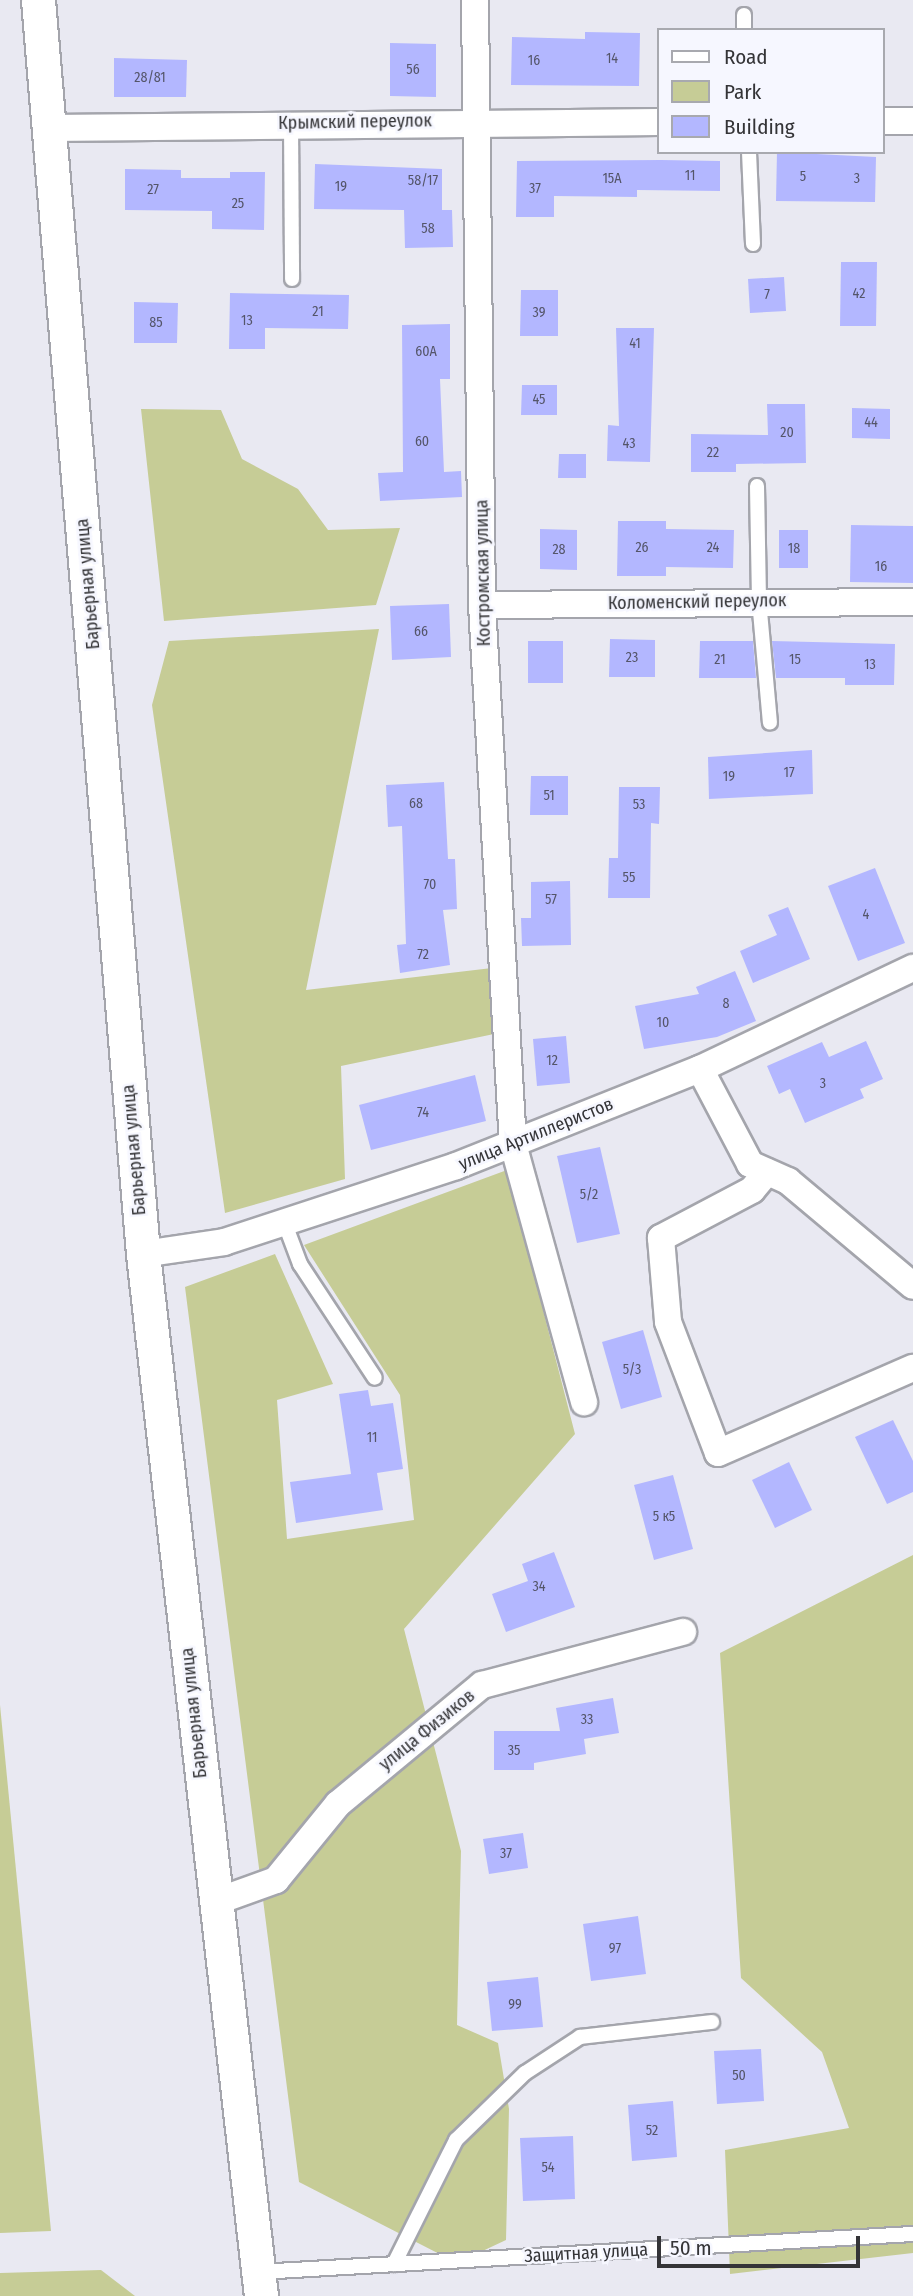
<!DOCTYPE html>
<meta charset="utf-8">
<style>
body{margin:0}
#map{position:relative;width:913px;height:2296px;overflow:hidden;background:#e9e9f2;font-family:"Fira Sans Condensed",sans-serif}
div>[style]{position:absolute}
[style*='--x']{left:calc(var(--x)*1px);top:calc(var(--y)*1px);width:calc(var(--w)*1px);rotate:calc(var(--a)*1deg)}
.green>*{inset:0;background:#c6cc96}
.building>*{inset:0;background:#b3b7ff}
.roads{filter:drop-shadow(2px 0 #a4a5ac) drop-shadow(-2px 0 #a4a5ac) drop-shadow(0 2px #a4a5ac) drop-shadow(0 -2px #a4a5ac)}
.service>*{height:14px;margin:-7px;padding:0 7px;transform-origin:7px;border-radius:7px;background:#fff}
.minor>*{height:26px;margin:-13px;padding:0 13px;transform-origin:13px;border-radius:13px;background:#fff}
.tertiary>*{height:33px;margin:-16.5px;padding:0 16.5px;transform-origin:16.5px;border-radius:16.5px;background:#fff}
span{translate:-50% -50%;white-space:nowrap;text-align:center;line-height:1.15;-webkit-text-stroke:5px #f6f7ff;paint-order:stroke}
.number-label{font-size:14px;color:#545569}
.number-label span{-webkit-text-stroke-width:0}
.street-label{font-size:18px;color:#343437}
.legend{position:absolute;left:657px;top:28px;width:228px;height:126px;box-sizing:border-box;background:#f6f7ff;border:2px solid #a8a9af;margin:0;padding:9px 12px;list-style:none;font-size:21px;color:#343437}
.legend li{display:flex;align-items:center;gap:14px;height:35px}
.legend b{width:35px;border:2px solid #a8a9af}
.scale{position:absolute;left:657px;top:2236px;width:203px;height:32px;box-sizing:border-box;border:4px solid #343437;border-top:0;padding-left:9px;font-size:21px;line-height:24px;white-space:nowrap;color:#343437;-webkit-text-stroke:5px #f6f7ff;paint-order:stroke}
</style>
<div id="map">
<div class="green">
<i style="clip-path:polygon(141px 409px,221px 410px,242px 459px,298px 489px,328px 530px,400px 528px,376px 605px,164px 621px)"></i>
<i style="clip-path:polygon(379px 629px,306px 990px,492px 968px,494px 1034px,341px 1066px,345px 1179px,225px 1213px,152px 705px,169px 641px)"></i>
<i style="clip-path:polygon(507px 1170px,575px 1434px,404px 1629px,461px 1851px,457px 2025px,498px 2043px,509px 2109px,506px 2240px,457px 2263px,299px 2182px,185px 1287px,275px 1254px,333px 1384px,277px 1400px,287px 1539px,414px 1520px,400px 1395px,304px 1245px)"></i>
<i style="clip-path:polygon(913px 1555px,913px 2253px,730px 2274px,725px 2150px,849px 2128px,822px 2052px,741px 1978px,720px 1653px)"></i>
<i style="clip-path:polygon(0 1705px,51px 2231px,0 2233px)"></i>
<i style="clip-path:polygon(101px 2270px,135px 2296px,0 2296px,0 2273px)"></i>
</div>
<div class="building">
<i style="clip-path:polygon(585px 32px,640px 33px,639px 86px,511px 85px,512px 37px,585px 39px)"></i>
<i style="clip-path:polygon(390px 43px,436px 44px,436px 97px,390px 96px)"></i>
<i style="clip-path:polygon(114px 58px,187px 60px,186px 97px,114px 97px)"></i>
<i style="clip-path:polygon(777px 152px,876px 157px,875px 202px,776px 201px)"></i>
<i style="clip-path:polygon(661px 160px,720px 161px,720px 191px,637px 190px,637px 197px,554px 196px,554px 217px,516px 217px,517px 161px)"></i>
<i style="clip-path:polygon(315px 164px,442px 169px,442px 210px,452px 210px,453px 247px,405px 248px,404px 210px,314px 209px)"></i>
<i style="clip-path:polygon(125px 169px,181px 170px,181px 178px,230px 178px,230px 172px,265px 172px,264px 230px,212px 229px,212px 211px,125px 210px)"></i>
<i style="clip-path:polygon(841px 262px,877px 262px,876px 326px,840px 326px)"></i>
<i style="clip-path:polygon(784px 277px,786px 311px,750px 313px,748px 279px)"></i>
<i style="clip-path:polygon(521px 290px,558px 290px,558px 336px,520px 336px)"></i>
<i style="clip-path:polygon(230px 293px,349px 295px,348px 329px,265px 328px,265px 349px,229px 349px)"></i>
<i style="clip-path:polygon(134px 302px,178px 303px,177px 343px,134px 343px)"></i>
<i style="clip-path:polygon(450px 324px,450px 379px,440px 379px,444px 472px,461px 471px,462px 497px,380px 501px,378px 473px,403px 472px,402px 325px)"></i>
<i style="clip-path:polygon(616px 328px,654px 328px,650px 462px,607px 461px,608px 425px,619px 426px)"></i>
<i style="clip-path:polygon(522px 385px,557px 385px,557px 415px,521px 415px)"></i>
<i style="clip-path:polygon(767px 404px,805px 404px,806px 463px,736px 464px,736px 472px,691px 472px,691px 434px,768px 435px)"></i>
<i style="clip-path:polygon(852px 408px,890px 409px,890px 439px,852px 438px)"></i>
<i style="clip-path:polygon(559px 454px,586px 454px,586px 478px,558px 478px)"></i>
<i style="clip-path:polygon(618px 521px,666px 521px,666px 529px,734px 530px,733px 568px,666px 567px,666px 576px,617px 576px)"></i>
<i style="clip-path:polygon(851px 525px,913px 526px,913px 583px,850px 582px)"></i>
<i style="clip-path:polygon(540px 529px,577px 530px,577px 570px,540px 569px)"></i>
<i style="clip-path:polygon(779px 530px,808px 530px,808px 568px,779px 568px)"></i>
<i style="clip-path:polygon(449px 604px,451px 657px,392px 660px,390px 606px)"></i>
<i style="clip-path:polygon(610px 639px,655px 640px,655px 677px,609px 677px)"></i>
<i style="clip-path:polygon(528px 641px,563px 641px,563px 683px,528px 683px)"></i>
<i style="clip-path:polygon(700px 641px,753px 641px,756px 678px,699px 678px)"></i>
<i style="clip-path:polygon(772px 641px,895px 644px,894px 685px,845px 685px,845px 678px,776px 678px)"></i>
<i style="clip-path:polygon(812px 750px,813px 794px,709px 799px,708px 757px)"></i>
<i style="clip-path:polygon(531px 776px,568px 776px,568px 815px,530px 815px)"></i>
<i style="clip-path:polygon(444px 782px,448px 859px,455px 859px,457px 909px,443px 910px,450px 965px,400px 973px,397px 945px,406px 944px,402px 826px,388px 827px,386px 785px)"></i>
<i style="clip-path:polygon(619px 787px,660px 787px,659px 824px,651px 823px,650px 898px,608px 898px,609px 858px,618px 858px)"></i>
<i style="clip-path:polygon(875px 868px,905px 943px,858px 961px,828px 886px)"></i>
<i style="clip-path:polygon(570px 881px,571px 945px,522px 946px,521px 918px,531px 918px,531px 882px)"></i>
<i style="clip-path:polygon(788px 907px,810px 959px,753px 983px,740px 951px,777px 935px,768px 915px)"></i>
<i style="clip-path:polygon(735px 971px,756px 1021px,717px 1037px,644px 1049px,635px 1006px,699px 994px,696px 987px)"></i>
<i style="clip-path:polygon(566px 1036px,570px 1083px,537px 1086px,533px 1039px)"></i>
<i style="clip-path:polygon(866px 1041px,883px 1079px,860px 1089px,864px 1098px,805px 1123px,790px 1089px,779px 1094px,767px 1066px,822px 1042px,829px 1057px)"></i>
<i style="clip-path:polygon(475px 1075px,486px 1121px,371px 1150px,359px 1105px)"></i>
<i style="clip-path:polygon(600px 1147px,620px 1234px,577px 1243px,557px 1156px)"></i>
<i style="clip-path:polygon(643px 1330px,662px 1397px,621px 1409px,602px 1342px)"></i>
<i style="clip-path:polygon(368px 1390px,371px 1406px,393px 1403px,403px 1469px,377px 1473px,383px 1510px,296px 1523px,290px 1482px,351px 1474px,339px 1394px)"></i>
<i style="clip-path:polygon(893px 1420px,913px 1461px,913px 1492px,887px 1504px,855px 1437px)"></i>
<i style="clip-path:polygon(789px 1462px,812px 1510px,775px 1528px,752px 1480px)"></i>
<i style="clip-path:polygon(673px 1475px,693px 1549px,654px 1560px,634px 1485px)"></i>
<i style="clip-path:polygon(554px 1552px,575px 1607px,506px 1632px,492px 1594px,528px 1581px,522px 1564px)"></i>
<i style="clip-path:polygon(613px 1698px,619px 1733px,584px 1739px,586px 1754px,534px 1763px,534px 1770px,494px 1770px,494px 1731px,560px 1731px,556px 1708px)"></i>
<i style="clip-path:polygon(523px 1833px,528px 1868px,489px 1874px,483px 1839px)"></i>
<i style="clip-path:polygon(638px 1916px,646px 1974px,591px 1981px,583px 1924px)"></i>
<i style="clip-path:polygon(538px 1977px,543px 2027px,492px 2031px,487px 1982px)"></i>
<i style="clip-path:polygon(761px 2049px,764px 2101px,717px 2104px,714px 2051px)"></i>
<i style="clip-path:polygon(673px 2101px,677px 2157px,632px 2161px,628px 2105px)"></i>
<i style="clip-path:polygon(573px 2136px,575px 2199px,523px 2201px,520px 2138px)"></i>
</div>
<div class="roads">
<div class="service">
<i style="--x:744;--y:15;--w:15;--a:90"></i>
<i style="--x:291;--y:123;--w:156;--a:89.6"></i>
<i style="--x:749;--y:152;--w:92;--a:87.5"></i>
<i style="--x:757;--y:486;--w:114;--a:89"></i>
<i style="--x:759;--y:600;--w:123;--a:84.9"></i>
<i style="--x:285;--y:1224;--w:43;--a:69.4"></i>
<i style="--x:300;--y:1264;--w:136;--a:56.7"></i>
<i style="--x:394;--y:2264;--w:139;--a:-63.4"></i>
<i style="--x:456;--y:2140;--w:96;--a:-44.2"></i>
<i style="--x:525;--y:2073;--w:66;--a:-33.2"></i>
<i style="--x:580;--y:2037;--w:133;--a:-6.5"></i>
<i style="--x:259;--y:2272;--w:655;--a:-3.33"></i>
</div>
<div class="minor">
<i style="--x:475;--y:0;--w:605;--a:89.34"></i>
<i style="--x:482;--y:605;--w:540;--a:86.71"></i>
<i style="--x:513;--y:1144;--w:268;--a:74.6"></i>
<i style="--x:883;--y:121;--w:30;--a:0"></i>
<i style="--x:50;--y:128;--w:609;--a:-0.56"></i>
<i style="--x:482;--y:605;--w:431;--a:-0.4"></i>
<i style="--x:700;--y:1069;--w:107;--a:62.2"></i>
<i style="--x:750;--y:1164;--w:42;--a:24.1"></i>
<i style="--x:788;--y:1181;--w:163;--a:40"></i>
<i style="--x:767;--y:1172;--w:23;--a:130"></i>
<i style="--x:752;--y:1190;--w:103;--a:152.2"></i>
<i style="--x:661;--y:1238;--w:84;--a:85.2"></i>
<i style="--x:668;--y:1322;--w:140;--a:69.1"></i>
<i style="--x:718;--y:1453;--w:213;--a:-23.6"></i>
<i style="--x:143;--y:1254;--w:82;--a:-8.4"></i>
<i style="--x:224;--y:1242;--w:244;--a:-18.1"></i>
<i style="--x:456;--y:1166;--w:263;--a:-21.7"></i>
<i style="--x:700;--y:1069;--w:236;--a:-25.4"></i>
<i style="--x:215;--y:1902;--w:65;--a:-19.8"></i>
<i style="--x:276;--y:1880;--w:98;--a:-50.8"></i>
<i style="--x:338;--y:1804;--w:187;--a:-39.6"></i>
<i style="--x:482;--y:1685;--w:208;--a:-14.8"></i>
</div>
<div class="tertiary">
<i style="--x:38;--y:0;--w:1258;--a:85.21"></i>
<i style="--x:143;--y:1254;--w:1049;--a:83.54"></i>
</div>
</div>
<div class="number-label">
<span style="left:612px;top:59px">14</span>
<span style="left:534px;top:61px">16</span>
<span style="left:413px;top:70px">56</span>
<span style="left:150px;top:78px">28/81</span>
<span style="left:690px;top:176px">11</span>
<span style="left:803px;top:177px">5</span>
<span style="left:612px;top:179px">15А</span>
<span style="left:857px;top:179px">3</span>
<span style="left:423px;top:181px">58/17</span>
<span style="left:341px;top:187px">19</span>
<span style="left:535px;top:189px">37</span>
<span style="left:153px;top:190px">27</span>
<span style="left:238px;top:204px">25</span>
<span style="left:428px;top:229px">58</span>
<span style="left:859px;top:294px">42</span>
<span style="left:767px;top:295px">7</span>
<span style="left:318px;top:312px">21</span>
<span style="left:539px;top:313px">39</span>
<span style="left:247px;top:321px">13</span>
<span style="left:156px;top:323px">85</span>
<span style="left:635px;top:344px">41</span>
<span style="left:426px;top:352px">60А</span>
<span style="left:539px;top:400px">45</span>
<span style="left:871px;top:423px">44</span>
<span style="left:787px;top:433px">20</span>
<span style="left:422px;top:442px">60</span>
<span style="left:629px;top:444px">43</span>
<span style="left:713px;top:453px">22</span>
<span style="left:642px;top:548px">26</span>
<span style="left:713px;top:548px">24</span>
<span style="left:794px;top:549px">18</span>
<span style="left:559px;top:550px">28</span>
<span style="left:881px;top:567px">16</span>
<span style="left:421px;top:632px">66</span>
<span style="left:632px;top:658px">23</span>
<span style="left:720px;top:660px">21</span>
<span style="left:795px;top:660px">15</span>
<span style="left:870px;top:665px">13</span>
<span style="left:789px;top:773px">17</span>
<span style="left:729px;top:777px">19</span>
<span style="left:549px;top:796px">51</span>
<span style="left:416px;top:804px">68</span>
<span style="left:639px;top:805px">53</span>
<span style="left:629px;top:878px">55</span>
<span style="left:430px;top:885px">70</span>
<span style="left:551px;top:900px">57</span>
<span style="left:866px;top:915px">4</span>
<span style="left:423px;top:955px">72</span>
<span style="left:726px;top:1004px">8</span>
<span style="left:663px;top:1023px">10</span>
<span style="left:552px;top:1061px">12</span>
<span style="left:823px;top:1084px">3</span>
<span style="left:423px;top:1113px">74</span>
<span style="left:589px;top:1195px">5/2</span>
<span style="left:632px;top:1370px">5/3</span>
<span style="left:372px;top:1438px">11</span>
<span style="left:664px;top:1517px">5 к5</span>
<span style="left:539px;top:1587px">34</span>
<span style="left:587px;top:1720px">33</span>
<span style="left:514px;top:1751px">35</span>
<span style="left:506px;top:1854px">37</span>
<span style="left:615px;top:1949px">97</span>
<span style="left:515px;top:2005px">99</span>
<span style="left:739px;top:2076px">50</span>
<span style="left:652px;top:2131px">52</span>
<span style="left:548px;top:2168px">54</span>
</div>
<div class="street-label">
<span style="left:355px;top:122px;rotate:-1deg">Крымский переулок</span>
<span style="left:483px;top:573px;rotate:-91deg">Костромская улица</span>
<span style="left:88px;top:584px;rotate:-95deg">Барьерная улица</span>
<span style="left:697px;top:602px;rotate:-1deg">Коломенский переулок</span>
<span style="left:536px;top:1134px;rotate:-22deg">улица Артиллеристов</span>
<span style="left:134px;top:1150px;rotate:-95deg">Барьерная улица</span>
<span style="left:194px;top:1713px;rotate:-96deg">Барьерная улица</span>
<span style="left:427px;top:1730px;rotate:-39deg">улица Физиков</span>
<span style="left:586px;top:2253px;rotate:-3deg">Защитная улица</span>
</div>
<ul class="legend">
<li><b style="height:9px;background:#fff"></b>Road</li>
<li><b style="height:19px;background:#c6cc96"></b>Park</li>
<li><b style="height:19px;background:#b3b7ff"></b>Building</li>
</ul>
<div class="scale">50 m</div>
</div>
